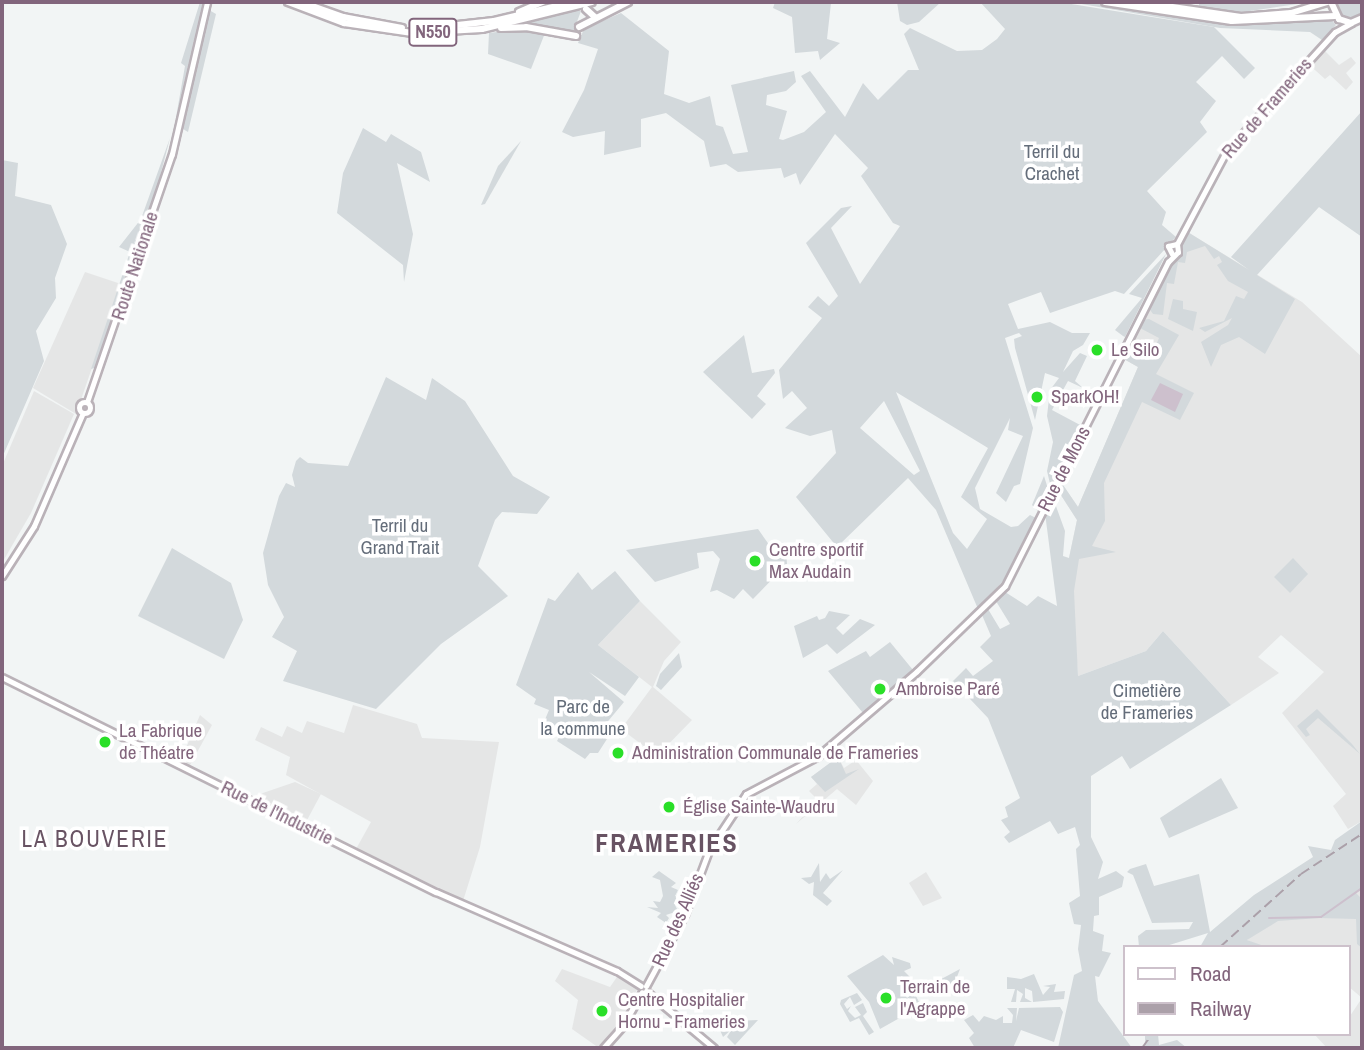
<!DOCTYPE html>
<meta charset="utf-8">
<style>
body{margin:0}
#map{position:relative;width:1364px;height:1050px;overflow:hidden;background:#f2f5f5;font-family:"Archivo Narrow",sans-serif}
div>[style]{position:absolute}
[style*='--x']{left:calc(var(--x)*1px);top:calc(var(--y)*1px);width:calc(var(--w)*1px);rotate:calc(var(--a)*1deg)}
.built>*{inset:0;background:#e5e6e6}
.green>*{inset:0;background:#d3d9dc}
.water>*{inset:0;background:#cdc0cd}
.stream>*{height:2px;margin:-1px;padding:0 1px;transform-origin:1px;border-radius:1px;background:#cdc0cd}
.roads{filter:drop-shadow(2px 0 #bab2b8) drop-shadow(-2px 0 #bab2b8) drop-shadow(0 2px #bab2b8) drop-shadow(0 -2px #bab2b8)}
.major>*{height:5px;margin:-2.5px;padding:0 2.5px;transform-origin:2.5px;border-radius:2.5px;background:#fff}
.major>.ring{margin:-2.5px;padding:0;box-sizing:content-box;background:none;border:5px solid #fff;border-radius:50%}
.highway>*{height:6px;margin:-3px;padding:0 3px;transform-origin:3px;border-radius:3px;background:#fff}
.rail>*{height:2px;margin-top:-1px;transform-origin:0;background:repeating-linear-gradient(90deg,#aba0a9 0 10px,transparent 0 15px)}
.dots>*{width:19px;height:19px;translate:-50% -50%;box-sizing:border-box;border:4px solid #fff;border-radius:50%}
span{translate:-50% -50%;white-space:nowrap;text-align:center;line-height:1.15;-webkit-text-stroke:7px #fff;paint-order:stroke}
.shield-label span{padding:2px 5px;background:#fff;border:2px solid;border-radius:5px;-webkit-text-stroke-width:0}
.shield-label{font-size:18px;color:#82657c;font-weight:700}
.street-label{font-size:19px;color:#82657c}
.park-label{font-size:19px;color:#646d7a}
.poi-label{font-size:19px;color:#82657c}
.left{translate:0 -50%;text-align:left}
.quarter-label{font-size:23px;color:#685363;letter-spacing:2px}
.district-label{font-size:26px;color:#685363;font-weight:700;letter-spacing:2px}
.frame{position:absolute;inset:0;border:4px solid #82657c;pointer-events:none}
.legend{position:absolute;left:1123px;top:945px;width:228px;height:91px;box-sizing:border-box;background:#fff;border:2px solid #cdc1cb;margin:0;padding:9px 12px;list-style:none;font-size:21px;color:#82657c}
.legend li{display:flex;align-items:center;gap:14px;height:35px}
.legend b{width:35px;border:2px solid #cdc1cb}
</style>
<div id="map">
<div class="built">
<i style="clip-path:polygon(1321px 47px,1339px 65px,1351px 57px,1356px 63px,1346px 73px,1353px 82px,1346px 90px,1330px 75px,1325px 79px,1306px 62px)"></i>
<i style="clip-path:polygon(1186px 231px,1302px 302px,1362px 357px,1362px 821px,1348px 829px,1333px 806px,1346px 794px,1282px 713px,1324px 672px,1281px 635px,1258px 657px,1279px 673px,1231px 705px,1163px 631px,1146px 651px,1078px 676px,1069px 558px,1077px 520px,1057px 489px,1061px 482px,1078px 507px,1138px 367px,1122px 358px,1167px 269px,1180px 252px)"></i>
<i style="clip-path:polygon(85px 272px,121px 284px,76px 414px,33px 388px)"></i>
<i style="clip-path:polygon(34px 391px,74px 414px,31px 513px,2px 563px,2px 466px)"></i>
<i style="clip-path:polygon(640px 601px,681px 642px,664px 661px,653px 687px,692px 720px,657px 756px,621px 729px,652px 687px,598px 645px)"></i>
<i style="clip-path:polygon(353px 705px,417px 724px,422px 738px,499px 742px,480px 847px,463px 901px,356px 849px,371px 822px,286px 775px,290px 757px,255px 740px,261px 727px,282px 737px,287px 726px,302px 733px,307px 721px,344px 733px)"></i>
<i style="clip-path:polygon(200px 715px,212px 725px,189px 767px,180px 762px)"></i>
<i style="clip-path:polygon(838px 757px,844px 768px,856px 760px,873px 781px,856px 805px,837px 789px,796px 824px,818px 800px,809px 791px,817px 784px,811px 777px)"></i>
<i style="clip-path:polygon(295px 782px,321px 794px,306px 822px,258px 800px,260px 794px)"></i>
<i style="clip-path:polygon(1362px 839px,1362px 1048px,1327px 1048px,1314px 1034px,1348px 1034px,1348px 1019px,1362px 998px,1348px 986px,1348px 947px,1263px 947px,1247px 940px)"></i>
<i style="clip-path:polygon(926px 872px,942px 898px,923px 906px,909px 883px)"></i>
<i style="clip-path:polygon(562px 969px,610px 987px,619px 974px,638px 988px,619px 1025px,599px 1048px,572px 1029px,578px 1000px,555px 981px)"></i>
</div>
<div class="green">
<i style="clip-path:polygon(200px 2px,203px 2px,175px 123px,185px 66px,181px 63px)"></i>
<i style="clip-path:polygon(775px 2px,831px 3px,827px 39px,840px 43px,820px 60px,818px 51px,795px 53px,792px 17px,773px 8px)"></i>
<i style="clip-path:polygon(897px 2px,941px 2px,919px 22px,907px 25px,900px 21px)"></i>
<i style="clip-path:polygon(evenodd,980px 2px,1059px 2px,1214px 27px,1255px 68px,1244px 79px,1222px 56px,1196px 82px,1216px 101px,1200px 122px,1207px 132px,1147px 191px,1166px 212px,1162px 225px,1176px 237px,1124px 294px,1115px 291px,1050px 313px,1041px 292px,1008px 304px,1018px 329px,1050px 322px,1072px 333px,1090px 333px,1083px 345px,1073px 351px,1063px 372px,1080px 353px,1087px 356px,1075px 381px,1083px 388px,1068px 381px,1052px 410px,1082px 426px,1051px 488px,1047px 471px,1053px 442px,1047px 416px,1050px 390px,1059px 378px,1045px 373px,1035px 420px,1015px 348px,1014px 339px,1022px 336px,1019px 333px,1005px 338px,1033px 428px,1020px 484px,1014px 486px,1006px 502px,996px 493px,1023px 436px,1008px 430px,1010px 418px,975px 488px,980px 509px,1011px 527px,1018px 526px,1030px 515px,1036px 518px,1004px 580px,978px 609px,936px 510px,908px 478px,837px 547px,796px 497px,836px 453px,832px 430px,810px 436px,785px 428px,807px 408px,792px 391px,783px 399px,779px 370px,822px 318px,808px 307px,818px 296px,829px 306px,838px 296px,806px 243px,841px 208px,852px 206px,831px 228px,860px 284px,900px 226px,893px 223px,861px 176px,868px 168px,835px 134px,800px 185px,796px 173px,784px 178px,781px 168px,738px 172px,726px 164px,710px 167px,704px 141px,666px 113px,641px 119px,641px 147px,604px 155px,605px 131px,573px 137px,562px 132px,584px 90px,598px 49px,578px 43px,584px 29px,621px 13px,669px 51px,664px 94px,689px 103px,710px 96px,716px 125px,723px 127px,733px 154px,748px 152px,731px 85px,794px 71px,796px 82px,786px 91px,767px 95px,766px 105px,787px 111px,779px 139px,783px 140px,804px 132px,826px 112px,801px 76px,810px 71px,845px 117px,863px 83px,878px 100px,908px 70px,919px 70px,904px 34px,910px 28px,957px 51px,982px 50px,997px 39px,1005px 29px,980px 2px,896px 392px,988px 448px,961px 497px,987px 519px,967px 549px,953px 533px,896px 392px,980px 2px,884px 401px,920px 471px,914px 475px,860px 428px,884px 401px)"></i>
<i style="clip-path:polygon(1070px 2px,1105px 2px,1244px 24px,1328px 16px,1336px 25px,1322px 40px,1310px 32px,1220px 28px)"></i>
<i style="clip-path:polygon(1311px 2px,1243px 12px,1199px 8px,1199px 3px)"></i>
<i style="clip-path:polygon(1334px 2px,1362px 2px,1362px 14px,1350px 20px,1340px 16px)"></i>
<i style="clip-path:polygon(209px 10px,216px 14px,188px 132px,183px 129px)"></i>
<i style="clip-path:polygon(571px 11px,581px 11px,572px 35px,520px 24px)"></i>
<i style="clip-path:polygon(511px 30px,545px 33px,531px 69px,488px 54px,489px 33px)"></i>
<i style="clip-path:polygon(1362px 111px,1362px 237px,1319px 207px,1257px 275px,1249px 270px,1295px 299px,1265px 354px,1239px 337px,1221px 345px,1211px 367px,1201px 342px,1228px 325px,1232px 318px,1205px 332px,1199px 328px,1224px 321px,1236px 296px,1244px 299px,1248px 292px,1228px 281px,1217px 265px,1222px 262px,1219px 256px,1214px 259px,1205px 246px,1187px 252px,1185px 263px,1178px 262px,1174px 284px,1167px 283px,1163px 315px,1153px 314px,1148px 307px,1172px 259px,1180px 252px,1186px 231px,1249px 270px,1231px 257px)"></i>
<i style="clip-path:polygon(363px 128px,386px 142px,391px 134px,421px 152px,430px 182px,397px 163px,413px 234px,404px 282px,403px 265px,337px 213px,343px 173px)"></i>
<i style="clip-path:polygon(170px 138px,150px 215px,98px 367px,91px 369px,130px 252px,119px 247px,141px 219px)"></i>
<i style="clip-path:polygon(521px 141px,485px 204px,481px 205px,498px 166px)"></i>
<i style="clip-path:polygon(2px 160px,18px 163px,15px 196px,51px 205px,67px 244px,55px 278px,56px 298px,36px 331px,44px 361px,2px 458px)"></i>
<i style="clip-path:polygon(1166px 254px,1125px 337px,1123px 336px,1115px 330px,1142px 298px,1129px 294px)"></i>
<i style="clip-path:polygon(1173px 299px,1183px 301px,1183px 309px,1197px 312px,1193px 331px,1168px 319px)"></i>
<i style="clip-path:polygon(1149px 319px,1179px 335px,1156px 374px,1194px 393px,1180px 420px,1142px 402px,1104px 483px,1105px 521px,1092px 546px,1116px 552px,1079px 559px,1074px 591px,1078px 676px,1146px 651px,1163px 631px,1231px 705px,1130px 769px,1122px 756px,1091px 776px,1091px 837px,1103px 862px,1098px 879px,1116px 871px,1124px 877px,1122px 887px,1099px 897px,1099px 915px,1094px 916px,1093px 931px,1104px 935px,1102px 951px,1111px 953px,1099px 977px,1095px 976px,1098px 1001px,1132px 1048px,1058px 1048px,1074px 975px,1082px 971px,1078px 949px,1081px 925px,1074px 924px,1069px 903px,1080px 896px,1076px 849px,1080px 845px,1075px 827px,1058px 834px,1050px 821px,1009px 843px,1004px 837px,1010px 832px,1001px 820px,1008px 817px,1005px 807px,1020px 798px,988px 718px,953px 681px,966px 668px,973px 676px,993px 661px,980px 647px,991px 636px,982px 615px,988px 609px,1000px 629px,1010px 624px,994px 598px,1002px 590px,1027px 606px,1038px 596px,1057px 606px,1045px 513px,1053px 498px,1065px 531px,1063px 556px,1069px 558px,1077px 520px,1057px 489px,1061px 482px,1078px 507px,1138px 367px,1122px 358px,1125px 353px,1136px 357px,1146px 348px,1154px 350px,1159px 338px,1138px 327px,1141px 320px)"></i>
<i style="clip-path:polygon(744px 335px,752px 373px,774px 369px,775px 373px,757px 396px,766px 404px,752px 419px,703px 372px)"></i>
<i style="clip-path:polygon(386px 377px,426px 400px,432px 378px,465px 401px,513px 476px,550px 497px,537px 514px,502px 512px,495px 520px,478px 566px,508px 596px,441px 644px,376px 709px,283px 681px,297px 651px,272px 637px,284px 617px,268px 585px,263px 553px,279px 496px,286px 483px,295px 487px,292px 475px,296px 461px,300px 457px,308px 463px,348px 466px)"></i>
<i style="clip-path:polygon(1044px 476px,1049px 492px,1039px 512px,1032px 505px)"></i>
<i style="clip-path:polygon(758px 529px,777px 556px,786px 550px,787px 564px,753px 599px,743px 589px,734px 599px,717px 590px,710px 592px,720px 559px,713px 551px,697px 553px,699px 568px,655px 582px,626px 550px)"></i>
<i style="clip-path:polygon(172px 548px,231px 583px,243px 620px,224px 659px,138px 616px)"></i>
<i style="clip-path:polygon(1293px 558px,1308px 574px,1290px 593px,1274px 577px)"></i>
<i style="clip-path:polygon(615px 571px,640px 601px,598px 645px,639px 677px,625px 696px,589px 672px,624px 702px,599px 732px,607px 739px,598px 753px,590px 753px,585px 759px,557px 741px,563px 730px,552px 724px,544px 736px,539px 734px,549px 710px,534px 704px,536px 699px,516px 685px,548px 598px,555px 601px,578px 572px,592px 590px)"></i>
<i style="clip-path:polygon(829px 611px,850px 615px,836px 628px,843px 635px,860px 619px,875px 625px,837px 654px,827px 644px,803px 658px,794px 626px,817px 616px,819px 620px,825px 618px)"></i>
<i style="clip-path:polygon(890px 642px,913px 670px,863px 713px,828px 671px,866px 651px,870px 657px)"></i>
<i style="clip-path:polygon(679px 653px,682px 667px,661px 690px,656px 686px,660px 674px)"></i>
<i style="clip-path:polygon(1317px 709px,1352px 744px,1360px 754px,1318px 718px,1306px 729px,1310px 735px,1306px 737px,1297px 726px)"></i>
<i style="clip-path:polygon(838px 757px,846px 774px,859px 769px,825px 792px,811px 777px)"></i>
<i style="clip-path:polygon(1221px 778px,1238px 808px,1169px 838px,1160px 818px)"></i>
<i style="clip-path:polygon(1362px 821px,1362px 888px,1356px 893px,1362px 899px,1362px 948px,1357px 944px,1356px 919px,1319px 918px,1278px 921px,1247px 940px,1267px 947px,1200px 947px,1208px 933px,1163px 947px,1139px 947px,1138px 936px,1146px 930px,1189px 929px,1193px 922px,1152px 923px,1133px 875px,1127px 872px,1130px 869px,1146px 864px,1154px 886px,1199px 874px,1210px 932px,1254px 895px,1313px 857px,1308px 846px,1331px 850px,1335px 840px)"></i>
<i style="clip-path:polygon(819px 863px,820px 882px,826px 873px,830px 879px,843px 870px,823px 893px,832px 901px,827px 906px,813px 895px,814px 882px,809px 884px,801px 878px,811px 877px)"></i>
<i style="clip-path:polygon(659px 871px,676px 883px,671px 887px,678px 890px,675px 896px,680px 899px,675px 905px,678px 911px,666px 915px,669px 918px,666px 923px,657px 917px,661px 913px,647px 907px,658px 908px,653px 901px,660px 902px,663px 896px,660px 880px,652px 877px)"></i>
<i style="clip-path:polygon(883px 955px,894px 965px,892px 957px,910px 963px,911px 968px,904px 971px,915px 982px,901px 976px,905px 994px,907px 998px,918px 989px,915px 994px,921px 1006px,880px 1029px,869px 1002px,847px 976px)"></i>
<i style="clip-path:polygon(960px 969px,955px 982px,932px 992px,932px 984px)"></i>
<i style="clip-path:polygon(1034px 974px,1043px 995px,1050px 987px,1043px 986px,1056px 984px,1054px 992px,1065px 991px,1064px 999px,1033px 1002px,1032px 991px,1025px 988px,1025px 998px,1032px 1002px,1020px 1002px,1023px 994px,1017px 990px,1016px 1002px,1011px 1002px,1015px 989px,1007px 989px,1007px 977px,1021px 979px)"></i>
<i style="clip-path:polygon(857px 993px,862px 1000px,854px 1005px,850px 997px,844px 1004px,847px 1009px,851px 1006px,848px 1011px,855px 1018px,861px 1015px,855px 1007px,863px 1003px,867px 1012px,863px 1016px,874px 1032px,869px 1035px,859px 1018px,850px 1022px,840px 1004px,841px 1000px)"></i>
<i style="clip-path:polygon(1060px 1007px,1063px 1012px,1054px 1042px,1021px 1030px,1013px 1048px,975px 1048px,969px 1038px,974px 1033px,964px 1020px,973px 1015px,979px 1022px,984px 1016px,996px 1020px,1003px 1016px,1003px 1023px,1012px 1023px,1013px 1015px,1007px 1008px,1017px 1008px,1016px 1021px,1019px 1008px)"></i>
<i style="clip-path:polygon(729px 1017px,733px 1021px,758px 1020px,735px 1045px,727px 1037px,732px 1029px,723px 1037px,716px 1021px,708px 1027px,705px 1024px,716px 1019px,724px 1022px)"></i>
<i style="clip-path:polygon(1145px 1034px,1158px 1034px,1159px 1045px,1177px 1040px,1187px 1048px,1145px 1048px)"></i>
</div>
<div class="water">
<i style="clip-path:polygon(1160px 383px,1183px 394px,1175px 412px,1151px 400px)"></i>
</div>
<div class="stream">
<i style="--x:1269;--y:918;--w:52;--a:-1.1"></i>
<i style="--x:1321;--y:917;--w:50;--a:-35.3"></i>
</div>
<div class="roads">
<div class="major">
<i style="--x:1177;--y:244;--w:104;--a:-62"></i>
<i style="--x:1226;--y:152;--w:162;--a:-47.8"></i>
<i style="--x:1335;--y:32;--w:18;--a:-29"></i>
<i style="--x:1172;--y:254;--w:9;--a:-117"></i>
<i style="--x:1168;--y:246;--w:9;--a:-13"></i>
<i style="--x:87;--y:402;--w:262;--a:-71.1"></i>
<i style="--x:172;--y:154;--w:156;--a:-77"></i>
<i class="ring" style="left:79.5px;top:402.5px;width:6px;height:6px"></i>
<i style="--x:2;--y:576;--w:59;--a:-57.4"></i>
<i style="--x:34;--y:526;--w:123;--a:-66.6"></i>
<i style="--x:2;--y:677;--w:484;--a:26.4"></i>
<i style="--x:436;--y:892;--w:197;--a:23.6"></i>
<i style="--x:617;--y:971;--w:28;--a:32"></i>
<i style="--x:646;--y:986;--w:82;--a:-61.6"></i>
<i style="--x:685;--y:914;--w:68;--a:-69.4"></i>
<i style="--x:709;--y:850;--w:67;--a:-56.5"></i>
<i style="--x:746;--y:794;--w:81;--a:-27.8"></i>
<i style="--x:818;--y:756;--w:130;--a:-40.6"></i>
<i style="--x:917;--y:671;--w:122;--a:-44"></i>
<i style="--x:1005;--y:586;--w:363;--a:-63.3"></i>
<i style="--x:1168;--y:262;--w:14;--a:-45"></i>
<i style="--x:1178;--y:252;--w:8;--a:-97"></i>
<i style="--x:646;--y:991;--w:89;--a:40"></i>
<i style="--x:603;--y:1048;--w:28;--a:-48"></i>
<i style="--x:622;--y:1027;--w:40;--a:-60.3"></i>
</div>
<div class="highway">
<i style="--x:288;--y:2;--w:60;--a:20.6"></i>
<i style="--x:344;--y:23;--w:69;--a:8.4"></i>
<i style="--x:412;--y:33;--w:70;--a:-3.3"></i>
<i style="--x:482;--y:29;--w:113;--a:-13.8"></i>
<i style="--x:301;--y:2;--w:45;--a:19.7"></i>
<i style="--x:343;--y:17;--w:60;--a:10.6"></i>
<i style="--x:1105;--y:2;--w:128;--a:8.5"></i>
<i style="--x:1232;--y:21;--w:103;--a:-2.8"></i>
<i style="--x:1138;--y:2;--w:104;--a:8.3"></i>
<i style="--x:1241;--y:17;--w:50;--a:-4.6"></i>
<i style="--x:1291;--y:13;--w:39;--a:-17"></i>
<i style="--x:1331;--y:2;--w:19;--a:65"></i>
<i style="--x:1339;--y:19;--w:13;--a:18"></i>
<i style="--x:1351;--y:23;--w:12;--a:-24"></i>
<i style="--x:586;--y:9;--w:13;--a:42"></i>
<i style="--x:519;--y:12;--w:26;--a:-23"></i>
<i style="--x:579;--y:27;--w:55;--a:-27"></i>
<i style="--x:430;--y:28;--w:64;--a:-6.2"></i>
<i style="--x:494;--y:21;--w:81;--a:-13.5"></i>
<i style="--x:501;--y:28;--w:25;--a:-2"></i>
<i style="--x:526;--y:27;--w:51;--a:10.2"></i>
</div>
</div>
<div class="rail">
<i style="--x:1220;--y:947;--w:109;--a:-42"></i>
<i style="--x:1301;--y:874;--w:73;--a:-33.3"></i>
<i style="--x:1142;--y:1048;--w:17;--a:-54"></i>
</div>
<div class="dots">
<i style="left:1097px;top:350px;background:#2adf28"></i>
<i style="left:1037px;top:397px;background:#2adf28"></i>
<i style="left:755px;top:561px;background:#2adf28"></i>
<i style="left:880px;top:689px;background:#2adf28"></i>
<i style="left:105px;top:742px;background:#2adf28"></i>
<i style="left:618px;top:753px;background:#2adf28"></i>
<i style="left:669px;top:807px;background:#2adf28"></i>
<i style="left:886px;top:998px;background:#2adf28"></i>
<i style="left:602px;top:1011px;background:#2adf28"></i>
</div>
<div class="shield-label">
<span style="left:433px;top:32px">N550</span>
</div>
<div class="street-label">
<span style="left:1267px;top:108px;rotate:-49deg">Rue de Frameries</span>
<span style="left:135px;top:266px;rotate:-72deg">Route Nationale</span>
<span style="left:1064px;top:469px;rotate:-63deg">Rue de Mons</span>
<span style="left:277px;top:813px;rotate:26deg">Rue de l'Industrie</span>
<span style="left:678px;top:920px;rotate:-66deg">Rue des Alliés</span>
</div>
<div class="park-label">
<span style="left:1052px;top:163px">Terril du<br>Crachet</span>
<span style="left:400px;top:537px">Terril du<br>Grand Trait</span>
<span style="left:1147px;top:702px">Cimetière<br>de Frameries</span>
<span style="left:583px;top:718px">Parc de<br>la commune</span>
</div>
<div class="poi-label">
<span class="left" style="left:1111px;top:350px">Le Silo</span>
<span class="left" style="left:1051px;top:397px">SparkOH!</span>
<span class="left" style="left:769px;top:561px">Centre sportif<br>Max Audain</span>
<span class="left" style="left:896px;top:689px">Ambroise Paré</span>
<span class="left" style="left:119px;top:742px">La Fabrique<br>de Théatre</span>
<span class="left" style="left:632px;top:753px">Administration Communale de Frameries</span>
<span class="left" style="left:683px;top:807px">Église Sainte-Waudru</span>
<span class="left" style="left:900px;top:998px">Terrain de<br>l'Agrappe</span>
<span class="left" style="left:618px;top:1011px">Centre Hospitalier<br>Hornu - Frameries</span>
</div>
<div class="quarter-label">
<span style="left:95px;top:839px">LA BOUVERIE</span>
</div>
<div class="district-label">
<span style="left:667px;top:843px">FRAMERIES</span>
</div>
<div class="frame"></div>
<ul class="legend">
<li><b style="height:9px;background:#fff"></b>Road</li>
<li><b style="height:9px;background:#aba0a9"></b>Railway</li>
</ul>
</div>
